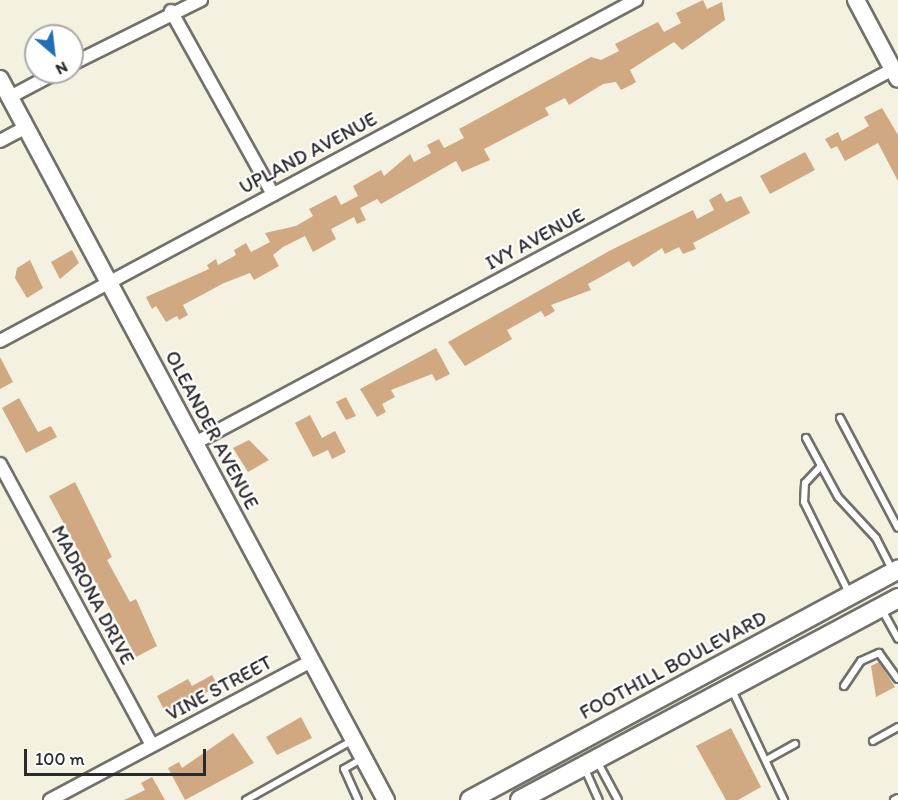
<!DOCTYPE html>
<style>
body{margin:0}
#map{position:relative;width:898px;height:800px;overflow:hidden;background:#f4f1e0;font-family:Itim,sans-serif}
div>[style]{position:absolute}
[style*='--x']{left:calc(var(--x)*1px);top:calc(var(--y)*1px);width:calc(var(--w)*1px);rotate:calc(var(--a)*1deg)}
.building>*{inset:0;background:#d0a983}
.roads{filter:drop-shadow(2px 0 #71706a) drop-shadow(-2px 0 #71706a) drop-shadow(0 2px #71706a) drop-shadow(0 -2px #71706a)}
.lane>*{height:6px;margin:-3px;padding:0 3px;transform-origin:3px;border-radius:3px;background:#fff}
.street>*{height:12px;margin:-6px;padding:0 6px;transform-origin:6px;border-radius:6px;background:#fff}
.secondary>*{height:16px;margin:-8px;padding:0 8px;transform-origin:8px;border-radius:8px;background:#fff}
.primary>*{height:18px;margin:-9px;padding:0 9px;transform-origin:9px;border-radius:9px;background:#fff}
span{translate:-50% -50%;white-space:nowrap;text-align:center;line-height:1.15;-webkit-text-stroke:4.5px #fff;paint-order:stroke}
.street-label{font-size:20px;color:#2b2b2b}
.north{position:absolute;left:24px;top:24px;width:60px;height:60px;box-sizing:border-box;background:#fff;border:2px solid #aaa;border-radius:50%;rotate:152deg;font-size:16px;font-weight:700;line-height:24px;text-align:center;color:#2b2b2b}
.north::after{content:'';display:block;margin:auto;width:21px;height:27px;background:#1f6fb2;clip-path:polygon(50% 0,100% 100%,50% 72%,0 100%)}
.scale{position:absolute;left:24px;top:749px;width:182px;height:27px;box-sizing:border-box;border:3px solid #2b2b2b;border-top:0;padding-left:8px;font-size:18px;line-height:21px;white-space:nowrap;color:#2b2b2b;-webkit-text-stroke:4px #fff;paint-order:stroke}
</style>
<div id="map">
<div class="building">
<i style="clip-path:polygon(703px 0,707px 9px,722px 2px,725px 20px,682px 50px,674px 42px,630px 70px,636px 82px,631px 85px,621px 90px,616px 82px,603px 84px,569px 105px,565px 98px,545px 108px,549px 115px,484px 149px,490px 160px,462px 172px,456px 161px,381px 204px,377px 199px,360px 208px,366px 220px,357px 224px,354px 217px,331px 229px,336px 239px,313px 252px,305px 236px,283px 247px,273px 255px,279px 266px,254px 280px,250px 273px,224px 283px,183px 305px,188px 315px,179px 320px,177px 316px,166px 322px,156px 306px,152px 309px,146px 297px,209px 269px,207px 265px,216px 259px,218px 265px,236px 255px,234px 250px,246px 243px,251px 252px,270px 242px,265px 233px,296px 226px,313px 216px,309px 209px,336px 195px,341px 205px,358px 196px,353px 186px,381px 170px,384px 176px,410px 154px,414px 162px,431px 153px,427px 145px,439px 139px,444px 148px,464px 138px,459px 129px,591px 57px,601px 60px,619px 51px,615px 44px,658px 22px,664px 32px,681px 23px,676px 13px)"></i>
<i style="clip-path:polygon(882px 108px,898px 135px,898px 181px,878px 143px,845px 161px,837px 146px,831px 149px,825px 139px,838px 132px,842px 141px,869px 126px,864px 117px)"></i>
<i style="clip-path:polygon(805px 152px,815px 170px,770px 194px,760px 176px)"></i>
<i style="clip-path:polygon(721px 193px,726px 202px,741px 196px,750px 213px,693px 243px,696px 249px,683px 254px,679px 247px,665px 254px,662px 248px,633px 267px,629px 261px,588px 284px,591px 290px,551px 305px,555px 311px,545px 317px,541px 311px,507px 330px,512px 339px,465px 366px,448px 342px,611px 250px,693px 210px,697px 219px,714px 210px,709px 200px)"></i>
<i style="clip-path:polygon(72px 250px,79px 263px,60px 279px,51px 262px)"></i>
<i style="clip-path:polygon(30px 260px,43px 288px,27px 298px,15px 278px,17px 268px)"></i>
<i style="clip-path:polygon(436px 348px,450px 374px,436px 381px,432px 374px,391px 390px,395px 397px,382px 404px,386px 412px,377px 417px,360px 389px)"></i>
<i style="clip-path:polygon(0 357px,13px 382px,0 389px)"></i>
<i style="clip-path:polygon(346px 397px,356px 416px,346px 420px,336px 402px)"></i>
<i style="clip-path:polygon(19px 398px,38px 432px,51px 426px,57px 437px,26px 453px,2px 408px)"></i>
<i style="clip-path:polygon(310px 415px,322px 438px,335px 431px,346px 452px,332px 459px,328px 450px,313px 457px,295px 423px)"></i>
<i style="clip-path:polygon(249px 440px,269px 460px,248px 472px,233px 448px)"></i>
<i style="clip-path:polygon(75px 482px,112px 557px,107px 560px,130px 602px,136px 599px,157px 646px,136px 657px,49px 496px)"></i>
<i style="clip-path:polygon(879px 662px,895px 687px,876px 697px,871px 666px)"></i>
<i style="clip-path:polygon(212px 675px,218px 686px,166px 714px,157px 696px,188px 679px,192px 686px)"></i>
<i style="clip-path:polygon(301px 717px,312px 738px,277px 755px,266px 737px)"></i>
<i style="clip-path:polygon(731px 728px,761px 787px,738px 800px,726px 800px,696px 746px)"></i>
<i style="clip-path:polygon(233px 733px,254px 763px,185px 800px,168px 768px,179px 762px,182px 768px)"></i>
<i style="clip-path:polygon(152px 777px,165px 800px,124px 800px,145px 790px,141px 783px)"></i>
</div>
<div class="roads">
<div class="lane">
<i style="--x:840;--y:418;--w:124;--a:62.2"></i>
<i style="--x:806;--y:438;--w:67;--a:61.5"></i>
<i style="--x:838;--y:497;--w:56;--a:47.2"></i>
<i style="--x:876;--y:538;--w:38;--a:63"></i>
<i style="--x:821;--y:466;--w:23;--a:133"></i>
<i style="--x:805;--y:483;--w:19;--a:93"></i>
<i style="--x:804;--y:502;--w:104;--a:63.7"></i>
<i style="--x:881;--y:608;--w:35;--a:61"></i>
<i style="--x:844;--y:686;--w:30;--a:-56"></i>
<i style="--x:861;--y:661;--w:20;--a:-24"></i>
<i style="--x:879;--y:653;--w:32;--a:54"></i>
<i style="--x:732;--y:690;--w:122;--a:64.7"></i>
<i style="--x:873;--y:741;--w:29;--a:-29"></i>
<i style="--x:768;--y:759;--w:31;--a:-29"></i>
<i style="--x:597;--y:761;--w:44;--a:61.7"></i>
<i style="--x:584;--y:767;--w:36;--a:66"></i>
<i style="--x:246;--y:800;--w:123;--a:-29.3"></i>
<i style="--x:358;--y:800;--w:34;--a:-114"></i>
<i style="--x:344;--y:769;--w:20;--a:-30"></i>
<i style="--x:894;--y:800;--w:4;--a:-27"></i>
</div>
<div class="street">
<i style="--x:171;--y:11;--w:210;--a:60.9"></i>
<i style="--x:72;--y:64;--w:144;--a:-26.4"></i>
<i style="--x:10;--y:97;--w:53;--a:-28"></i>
<i style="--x:0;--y:141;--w:30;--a:-28"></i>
<i style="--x:0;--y:341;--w:722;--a:-28.2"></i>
<i style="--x:195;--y:443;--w:792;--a:-28.18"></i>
<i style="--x:0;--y:464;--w:319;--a:61.6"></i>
<i style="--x:50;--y:800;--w:296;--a:-28"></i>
</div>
<div class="secondary">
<i style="--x:856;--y:0;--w:89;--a:62"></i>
<i style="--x:0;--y:79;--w:818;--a:61.84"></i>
</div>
<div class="primary">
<i style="--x:470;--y:800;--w:486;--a:-28.3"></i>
<i style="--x:520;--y:800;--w:429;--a:-28.1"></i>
</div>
</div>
<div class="street-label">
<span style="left:308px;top:153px;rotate:-28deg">UPLAND AVENUE</span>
<span style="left:535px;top:239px;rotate:-28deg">IVY AVENUE</span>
<span style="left:212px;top:430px;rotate:62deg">OLEANDER AVENUE</span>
<span style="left:93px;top:595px;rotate:62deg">MADRONA DRIVE</span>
<span style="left:673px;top:665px;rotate:-28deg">FOOTHILL BOULEVARD</span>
<span style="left:219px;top:688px;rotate:-28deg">VINE STREET</span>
</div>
<div class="north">N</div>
<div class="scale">100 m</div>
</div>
